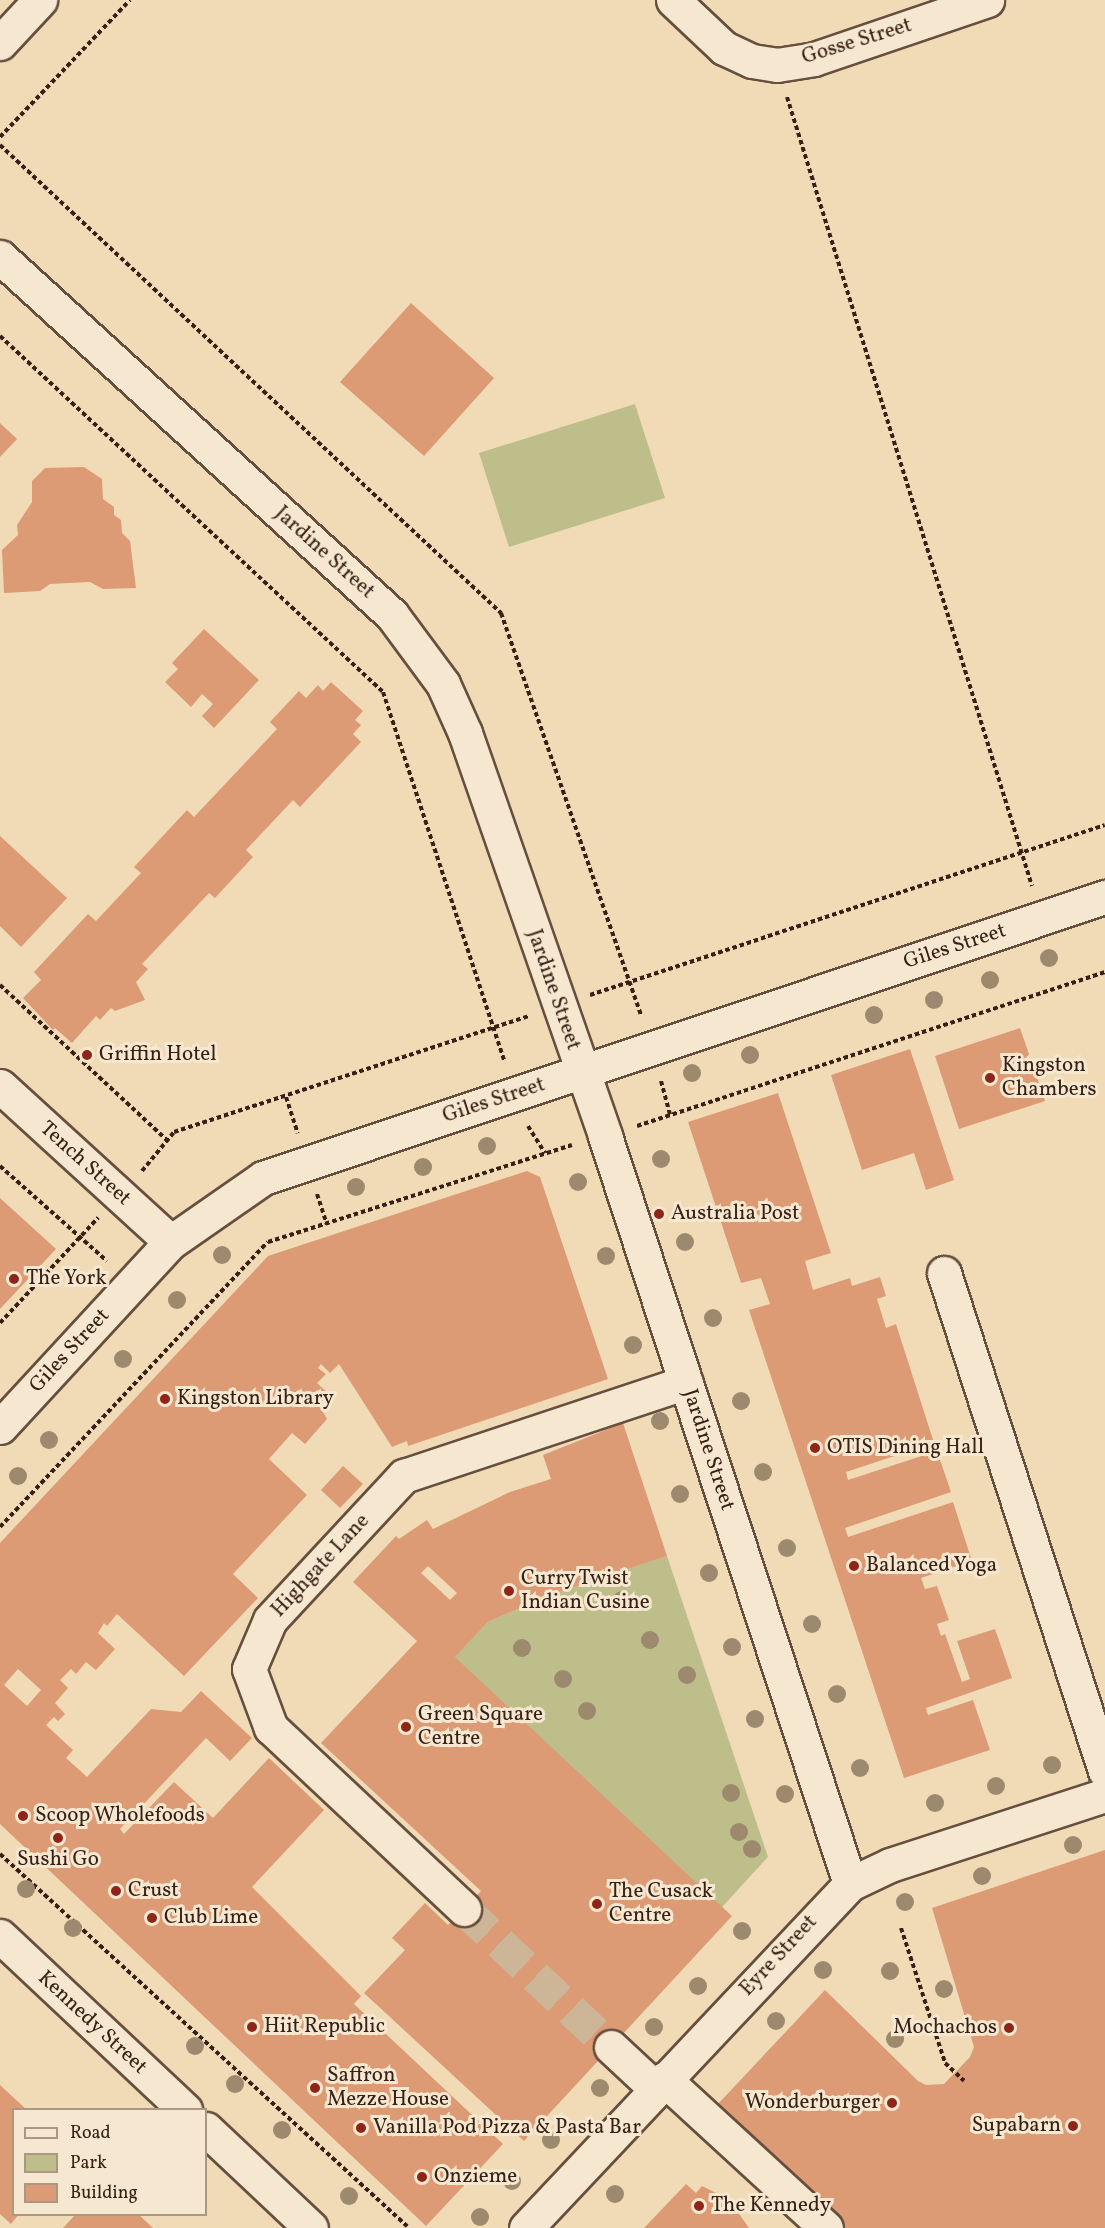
<!DOCTYPE html>
<style>
body{margin:0}
#map{position:relative;width:1105px;height:2228px;overflow:hidden;background:#f1dbb7;font-family:Vollkorn,serif}
div>[style]{position:absolute}
[style*='--x']{left:calc(var(--x)*1px);top:calc(var(--y)*1px);width:calc(var(--w)*1px);rotate:calc(var(--a)*1deg)}
.green>*{inset:0;background:#bebe8b}
.building>*{inset:0;background:#dc9b75}
.minor-tunnel>*{height:33px;margin-top:-16.5px;transform-origin:0;background:repeating-linear-gradient(90deg,#ccb697 0 33px,transparent 0 49px)}
.path>*{height:4px;margin-top:-2px;transform-origin:0;background:repeating-linear-gradient(90deg,#372015 0 4.5px,transparent 0 7.5px)}
.roads{filter:drop-shadow(2px 0 #664f3e) drop-shadow(-2px 0 #664f3e) drop-shadow(0 2px #664f3e) drop-shadow(0 -2px #664f3e)}
.minor>*{height:33px;margin:-16.5px;padding:0 16.5px;transform-origin:16.5px;border-radius:16.5px;background:#f6e8d0}
.trees>*{width:18px;height:18px;margin:-9px;border-radius:50%;background:#9d8a6e}
.dots>*{width:16px;height:16px;translate:-50% -50%;box-sizing:border-box;border:3px solid #f6e8d0;border-radius:50%}
span{translate:-50% -50%;white-space:nowrap;text-align:center;line-height:1.15;-webkit-text-stroke:6px #f6e8d0;paint-order:stroke}
.street-label{font-size:21px;color:#372015}
.poi-label{font-size:21px;color:#372015}
.left{translate:0 -50%;text-align:left}
.right{translate:-100% -50%;text-align:right}
.legend{position:absolute;left:12px;top:2108px;width:195px;height:108px;box-sizing:border-box;background:#f6e8d0;border:2px solid #aa9885;margin:0;padding:8px 10px;list-style:none;font-size:18px;color:#372015}
.legend li{display:flex;align-items:center;gap:12px;height:30px}
.legend b{width:30px;border:2px solid #aa9885}
</style>
<div id="map">
<div class="green">
<i style="clip-path:polygon(635px 404px,665px 498px,509px 547px,479px 453px)"></i>
<i style="clip-path:polygon(667px 1556px,768px 1857px,713px 1917px,445px 1667px,488px 1622px,545px 1597px)"></i>
</div>
<div class="building">
<i style="clip-path:polygon(411px 303px,494px 378px,424px 456px,340px 382px)"></i>
<i style="clip-path:polygon(0 423px,17px 439px,0 457px)"></i>
<i style="clip-path:polygon(84px 467px,102px 479px,103px 499px,114px 507px,114px 515px,121px 520px,122px 533px,130px 541px,136px 588px,103px 589px,90px 582px,50px 584px,40px 591px,4px 593px,2px 550px,18px 535px,17px 525px,32px 502px,32px 481px,45px 468px)"></i>
<i style="clip-path:polygon(204px 629px,259px 680px,214px 728px,202px 716px,213px 704px,202px 694px,191px 707px,165px 682px,178px 669px,172px 663px)"></i>
<i style="clip-path:polygon(331px 682px,363px 711px,355px 720px,361px 725px,353px 734px,361px 742px,300px 807px,293px 800px,246px 850px,253px 857px,215px 898px,209px 893px,142px 964px,148px 969px,136px 982px,145px 1000px,115px 1011px,111px 1008px,100px 1020px,96px 1016px,72px 1043px,55px 1028px,53px 1030px,23px 998px,41px 980px,34px 972px,88px 914px,96px 921px,141px 873px,134px 867px,187px 810px,194px 817px,277px 729px,270px 722px,299px 691px,306px 698px,318px 685px,323px 691px)"></i>
<i style="clip-path:polygon(0 836px,67px 898px,21px 947px,0 926px)"></i>
<i style="clip-path:polygon(1020px 1028px,1045px 1101px,959px 1129px,935px 1056px)"></i>
<i style="clip-path:polygon(910px 1049px,954px 1180px,926px 1190px,914px 1153px,862px 1170px,831px 1075px)"></i>
<i style="clip-path:polygon(778px 1093px,831px 1253px,805px 1261px,813px 1290px,850px 1278px,852px 1286px,880px 1277px,886px 1296px,877px 1299px,886px 1328px,896px 1324px,934px 1443px,846px 1472px,848px 1480px,937px 1451px,951px 1492px,845px 1528px,848px 1537px,953px 1502px,972px 1561px,921px 1578px,925px 1589px,937px 1586px,949px 1620px,937px 1624px,941px 1636px,945px 1634px,962px 1682px,970px 1679px,957px 1641px,995px 1629px,1012px 1678px,926px 1708px,928px 1715px,973px 1700px,990px 1750px,904px 1778px,749px 1310px,770px 1304px,761px 1278px,741px 1283px,688px 1122px)"></i>
<i style="clip-path:polygon(evenodd,527px 1171px,540px 1177px,608px 1379px,408px 1446px,407px 1441px,392px 1447px,339px 1364px,330px 1373px,321px 1364px,318px 1368px,326px 1374px,317px 1383px,329px 1394px,319px 1405px,327px 1419px,305px 1444px,292px 1433px,269px 1459px,307px 1495px,233px 1574px,258px 1598px,184px 1676px,117px 1614px,107px 1626px,104px 1623px,98px 1633px,115px 1649px,96px 1670px,86px 1662px,76px 1674px,71px 1669px,60px 1680px,68px 1688px,55px 1703px,65px 1714px,58px 1721px,54px 1717px,46px 1725px,73px 1750px,66px 1758px,87px 1777px,151px 1709px,181px 1712px,201px 1691px,252px 1738px,230px 1761px,206px 1738px,120px 1829px,124px 1834px,174px 1782px,213px 1818px,269px 1758px,324px 1810px,252px 1887px,361px 1996px,354px 2004px,503px 2144px,426px 2226px,0 1824px,0 1543px,268px 1256px,527px 1171px,18px 1669px,41px 1690px,27px 1706px,4px 1685px,18px 1669px)"></i>
<i style="clip-path:polygon(0 1198px,56px 1249px,0 1309px)"></i>
<i style="clip-path:polygon(evenodd,623px 1423px,667px 1556px,545px 1597px,488px 1622px,455px 1657px,732px 1916px,524px 2141px,364px 1993px,405px 1950px,392px 1938px,425px 1903px,448px 1925px,481px 1891px,321px 1743px,417px 1641px,353px 1582px,396px 1536px,399px 1539px,427px 1520px,433px 1529px,510px 1492px,551px 1479px,543px 1455px,623px 1423px,428px 1566px,457px 1593px,450px 1600px,421px 1573px,428px 1566px)"></i>
<i style="clip-path:polygon(343px 1466px,363px 1484px,340px 1508px,321px 1490px)"></i>
<i style="clip-path:polygon(1105px 1850px,1105px 2228px,843px 2228px,729px 2121px,732px 2118px,717px 2105px,825px 1990px,918px 2081px,926px 2085px,944px 2084px,970px 2057px,974px 2047px,932px 1908px)"></i>
<i style="clip-path:polygon(0 2085px,27px 2110px,14px 2110px,14px 2214px,19px 2214px,11px 2224px,0 2214px)"></i>
<i style="clip-path:polygon(686px 2184px,696px 2193px,702px 2186px,718px 2194px,735px 2208px,749px 2228px,644px 2228px)"></i>
<i style="clip-path:polygon(76px 2214px,138px 2214px,153px 2228px,63px 2228px)"></i>
</div>
<div class="minor-tunnel">
<i style="--x:464;--y:1909;--w:202;--a:43.2"></i>
</div>
<div class="path">
<i style="--x:787;--y:97;--w:826;--a:72.75"></i>
<i style="--x:0;--y:137;--w:189;--a:-46.5"></i>
<i style="--x:0;--y:145;--w:686;--a:43.05"></i>
<i style="--x:501;--y:613;--w:427;--a:70.8"></i>
<i style="--x:0;--y:336;--w:523;--a:42.91"></i>
<i style="--x:383;--y:692;--w:390;--a:71.8"></i>
<i style="--x:0;--y:985;--w:231;--a:42.9"></i>
<i style="--x:590;--y:995;--w:542;--a:-18.27"></i>
<i style="--x:661;--y:1081;--w:35;--a:75"></i>
<i style="--x:286;--y:1097;--w:38;--a:72"></i>
<i style="--x:528;--y:1126;--w:32;--a:58"></i>
<i style="--x:637;--y:1126;--w:493;--a:-18.2"></i>
<i style="--x:0;--y:1166;--w:143;--a:41.6"></i>
<i style="--x:142;--y:1171;--w:50;--a:-50.6"></i>
<i style="--x:174;--y:1132;--w:373;--a:-18.1"></i>
<i style="--x:317;--y:1194;--w:32;--a:72"></i>
<i style="--x:0;--y:1323;--w:144;--a:-47"></i>
<i style="--x:0;--y:1527;--w:391;--a:-46.8"></i>
<i style="--x:268;--y:1242;--w:319;--a:-17.7"></i>
<i style="--x:0;--y:1854;--w:554;--a:42.44"></i>
<i style="--x:901;--y:1928;--w:142;--a:71.9"></i>
<i style="--x:945;--y:2063;--w:26;--a:43"></i>
</div>
<div class="roads">
<div class="minor">
<i style="--x:673;--y:0;--w:70;--a:43.3"></i>
<i style="--x:724;--y:48;--w:31;--a:25"></i>
<i style="--x:752;--y:61;--w:25;--a:9"></i>
<i style="--x:777;--y:65;--w:37;--a:-9"></i>
<i style="--x:814;--y:59;--w:183;--a:-18.8"></i>
<i style="--x:0;--y:43;--w:59;--a:-47.1"></i>
<i style="--x:0;--y:257;--w:531;--a:42.4"></i>
<i style="--x:392;--y:615;--w:86;--a:53.5"></i>
<i style="--x:443;--y:684;--w:54;--a:65.8"></i>
<i style="--x:465;--y:733;--w:427;--a:70.8"></i>
<i style="--x:605;--y:1136;--w:787;--a:71.86"></i>
<i style="--x:0;--y:1086;--w:231;--a:42.4"></i>
<i style="--x:944;--y:1273;--w:523;--a:72.08"></i>
<i style="--x:0;--y:1427;--w:252;--a:-47.3"></i>
<i style="--x:171;--y:1242;--w:112;--a:-34.8"></i>
<i style="--x:263;--y:1178;--w:888;--a:-18.46"></i>
<i style="--x:464;--y:1909;--w:265;--a:-136.8"></i>
<i style="--x:271;--y:1728;--w:63;--a:-110.4"></i>
<i style="--x:249;--y:1669;--w:53;--a:-66.8"></i>
<i style="--x:270;--y:1620;--w:197;--a:-47.1"></i>
<i style="--x:404;--y:1476;--w:297;--a:-18.4"></i>
<i style="--x:0;--y:1936;--w:254;--a:43.2"></i>
<i style="--x:611;--y:2047;--w:62;--a:43"></i>
<i style="--x:664;--y:2079;--w:220;--a:42.6"></i>
<i style="--x:206;--y:2129;--w:144;--a:43.3"></i>
<i style="--x:526;--y:2228;--w:473;--a:-46.7"></i>
<i style="--x:850;--y:1884;--w:44;--a:-25.4"></i>
<i style="--x:890;--y:1865;--w:226;--a:-18"></i>
</div>
</div>
<div class="trees">
<i style="left:1049px;top:958px"></i>
<i style="left:990px;top:980px"></i>
<i style="left:934px;top:1000px"></i>
<i style="left:874px;top:1015px"></i>
<i style="left:750px;top:1055px"></i>
<i style="left:692px;top:1073px"></i>
<i style="left:487px;top:1146px"></i>
<i style="left:661px;top:1159px"></i>
<i style="left:423px;top:1167px"></i>
<i style="left:578px;top:1182px"></i>
<i style="left:356px;top:1187px"></i>
<i style="left:685px;top:1242px"></i>
<i style="left:222px;top:1255px"></i>
<i style="left:606px;top:1256px"></i>
<i style="left:177px;top:1300px"></i>
<i style="left:713px;top:1318px"></i>
<i style="left:633px;top:1345px"></i>
<i style="left:123px;top:1359px"></i>
<i style="left:741px;top:1401px"></i>
<i style="left:660px;top:1421px"></i>
<i style="left:49px;top:1440px"></i>
<i style="left:763px;top:1472px"></i>
<i style="left:18px;top:1476px"></i>
<i style="left:680px;top:1494px"></i>
<i style="left:787px;top:1548px"></i>
<i style="left:709px;top:1573px"></i>
<i style="left:622px;top:1600px"></i>
<i style="left:812px;top:1624px"></i>
<i style="left:650px;top:1640px"></i>
<i style="left:732px;top:1647px"></i>
<i style="left:522px;top:1648px"></i>
<i style="left:687px;top:1675px"></i>
<i style="left:563px;top:1679px"></i>
<i style="left:837px;top:1694px"></i>
<i style="left:587px;top:1711px"></i>
<i style="left:755px;top:1719px"></i>
<i style="left:1052px;top:1765px"></i>
<i style="left:860px;top:1768px"></i>
<i style="left:996px;top:1786px"></i>
<i style="left:731px;top:1793px"></i>
<i style="left:785px;top:1794px"></i>
<i style="left:935px;top:1803px"></i>
<i style="left:739px;top:1832px"></i>
<i style="left:1073px;top:1845px"></i>
<i style="left:752px;top:1849px"></i>
<i style="left:982px;top:1876px"></i>
<i style="left:26px;top:1889px"></i>
<i style="left:905px;top:1902px"></i>
<i style="left:73px;top:1928px"></i>
<i style="left:742px;top:1931px"></i>
<i style="left:823px;top:1970px"></i>
<i style="left:890px;top:1971px"></i>
<i style="left:698px;top:1986px"></i>
<i style="left:944px;top:1989px"></i>
<i style="left:776px;top:2021px"></i>
<i style="left:654px;top:2027px"></i>
<i style="left:895px;top:2039px"></i>
<i style="left:195px;top:2046px"></i>
<i style="left:235px;top:2084px"></i>
<i style="left:600px;top:2088px"></i>
<i style="left:282px;top:2130px"></i>
<i style="left:551px;top:2140px"></i>
<i style="left:512px;top:2181px"></i>
<i style="left:615px;top:2194px"></i>
<i style="left:349px;top:2196px"></i>
<i style="left:480px;top:2217px"></i>
</div>
<div class="dots">
<i style="left:87px;top:1055px;background:#8f2418"></i>
<i style="left:990px;top:1078px;background:#8f2418"></i>
<i style="left:659px;top:1214px;background:#8f2418"></i>
<i style="left:14px;top:1279px;background:#8f2418"></i>
<i style="left:165px;top:1399px;background:#8f2418"></i>
<i style="left:815px;top:1448px;background:#8f2418"></i>
<i style="left:854px;top:1566px;background:#8f2418"></i>
<i style="left:509px;top:1591px;background:#8f2418"></i>
<i style="left:406px;top:1727px;background:#8f2418"></i>
<i style="left:23px;top:1816px;background:#8f2418"></i>
<i style="left:58px;top:1838px;background:#8f2418"></i>
<i style="left:116px;top:1891px;background:#8f2418"></i>
<i style="left:597px;top:1904px;background:#8f2418"></i>
<i style="left:152px;top:1918px;background:#8f2418"></i>
<i style="left:252px;top:2027px;background:#8f2418"></i>
<i style="left:1009px;top:2028px;background:#8f2418"></i>
<i style="left:315px;top:2088px;background:#8f2418"></i>
<i style="left:892px;top:2103px;background:#8f2418"></i>
<i style="left:1073px;top:2126px;background:#8f2418"></i>
<i style="left:361px;top:2128px;background:#8f2418"></i>
<i style="left:422px;top:2177px;background:#8f2418"></i>
<i style="left:699px;top:2206px;background:#8f2418"></i>
</div>
<div class="street-label">
<span style="left:857px;top:42px;rotate:-17deg">Gosse Street</span>
<span style="left:324px;top:553px;rotate:42deg">Jardine Street</span>
<span style="left:955px;top:947px;rotate:-18deg">Giles Street</span>
<span style="left:553px;top:990px;rotate:71deg">Jardine Street</span>
<span style="left:494px;top:1101px;rotate:-18deg">Giles Street</span>
<span style="left:85px;top:1164px;rotate:42deg">Tench Street</span>
<span style="left:70px;top:1351px;rotate:-47deg">Giles Street</span>
<span style="left:708px;top:1450px;rotate:72deg">Jardine Street</span>
<span style="left:321px;top:1566px;rotate:-47deg">Highgate Lane</span>
<span style="left:779px;top:1956px;rotate:-47deg">Eyre Street</span>
<span style="left:92px;top:2023px;rotate:43deg">Kennedy Street</span>
</div>
<div class="poi-label">
<span class="left" style="left:99px;top:1055px">Griffin Hotel</span>
<span class="left" style="left:1002px;top:1078px">Kingston<br>Chambers</span>
<span class="left" style="left:671px;top:1214px">Australia Post</span>
<span class="left" style="left:26px;top:1279px">The York</span>
<span class="left" style="left:177px;top:1399px">Kingston Library</span>
<span class="left" style="left:827px;top:1448px">OTIS Dining Hall</span>
<span class="left" style="left:866px;top:1566px">Balanced Yoga</span>
<span class="left" style="left:521px;top:1591px">Curry Twist<br>Indian Cusine</span>
<span class="left" style="left:418px;top:1727px">Green Square<br>Centre</span>
<span class="left" style="left:35px;top:1816px">Scoop Wholefoods</span>
<span style="left:58px;top:1860px">Sushi Go</span>
<span class="left" style="left:128px;top:1891px">Crust</span>
<span class="left" style="left:609px;top:1904px">The Cusack<br>Centre</span>
<span class="left" style="left:164px;top:1918px">Club Lime</span>
<span class="left" style="left:264px;top:2027px">Hiit Republic</span>
<span class="right" style="left:997px;top:2028px">Mochachos</span>
<span class="left" style="left:327px;top:2088px">Saffron<br>Mezze House</span>
<span class="right" style="left:880px;top:2103px">Wonderburger</span>
<span class="right" style="left:1061px;top:2126px">Supabarn</span>
<span class="left" style="left:373px;top:2128px">Vanilla Pod Pizza &amp; Pasta Bar</span>
<span class="left" style="left:434px;top:2177px">Onzieme</span>
<span class="left" style="left:711px;top:2206px">The Kennedy</span>
</div>
<ul class="legend">
<li><b style="height:8px;background:#f6e8d0"></b>Road</li>
<li><b style="height:16px;background:#bebe8b"></b>Park</li>
<li><b style="height:16px;background:#dc9b75"></b>Building</li>
</ul>
</div>
